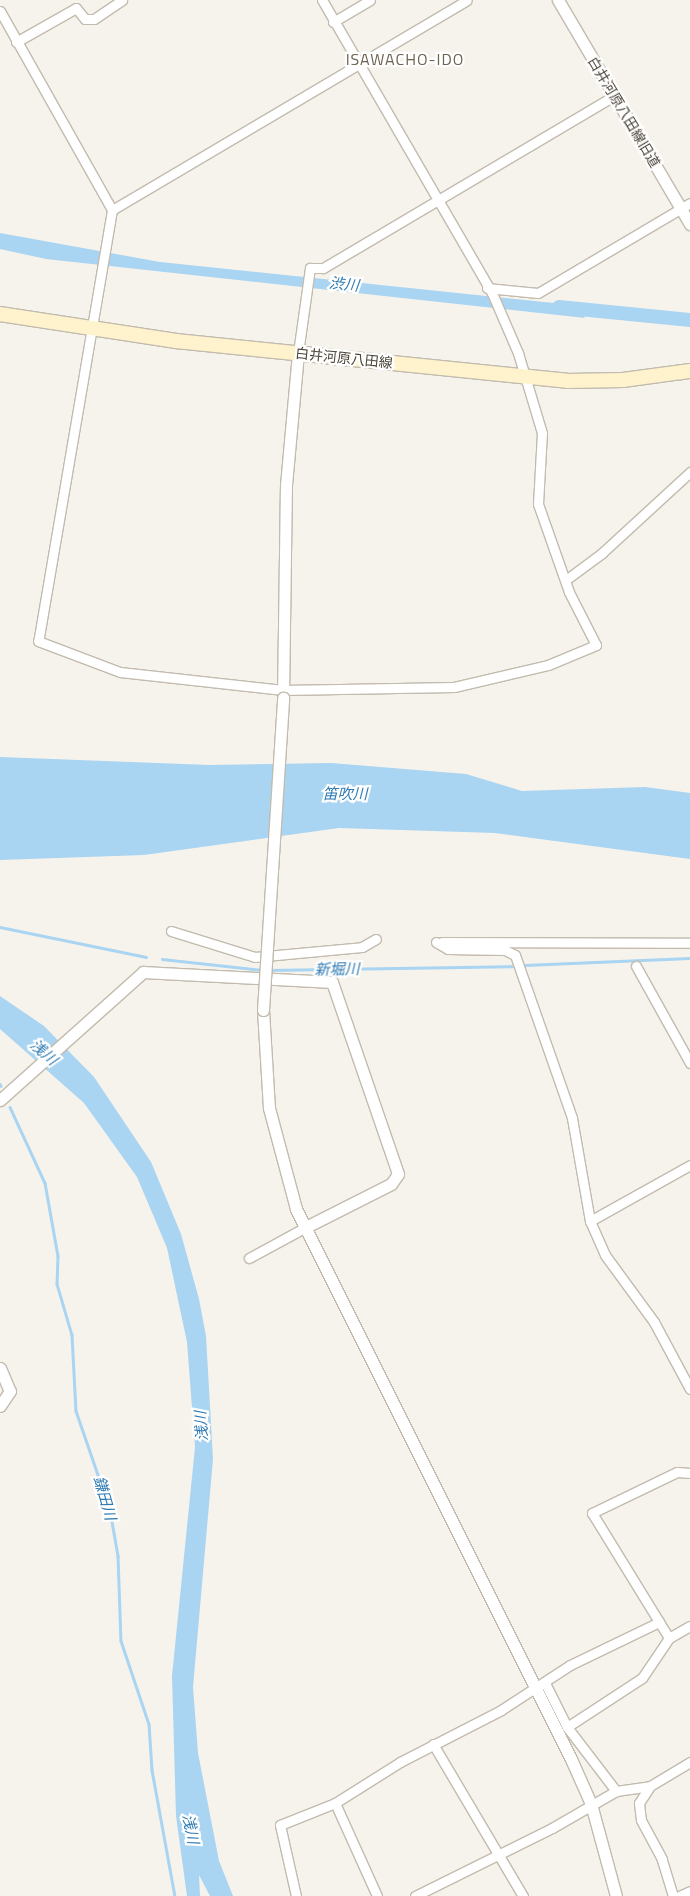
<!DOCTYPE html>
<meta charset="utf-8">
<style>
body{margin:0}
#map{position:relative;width:690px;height:1896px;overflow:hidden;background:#f6f3ec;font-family:"Titillium Web","Noto Sans JP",sans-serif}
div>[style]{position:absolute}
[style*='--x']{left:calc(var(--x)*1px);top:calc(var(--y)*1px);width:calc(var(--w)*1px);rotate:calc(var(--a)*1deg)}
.water>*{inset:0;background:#a9d4f2}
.stream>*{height:2.5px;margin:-1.25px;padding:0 1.25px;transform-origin:1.25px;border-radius:1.25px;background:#a9d4f2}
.river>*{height:14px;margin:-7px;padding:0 7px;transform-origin:7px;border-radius:7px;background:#a9d4f2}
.roads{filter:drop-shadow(1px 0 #c2bbae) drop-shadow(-1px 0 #c2bbae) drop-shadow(0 1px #c2bbae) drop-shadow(0 -1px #c2bbae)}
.minor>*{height:9px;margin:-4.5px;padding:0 4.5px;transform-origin:4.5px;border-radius:4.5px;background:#fff}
.tertiary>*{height:11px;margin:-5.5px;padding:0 5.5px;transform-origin:5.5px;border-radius:5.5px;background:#fff}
.secondary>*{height:14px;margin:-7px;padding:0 7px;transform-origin:7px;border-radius:7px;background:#fff3cd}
.bridges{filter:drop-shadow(1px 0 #c2bbae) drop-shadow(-1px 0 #c2bbae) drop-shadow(0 1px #c2bbae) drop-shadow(0 -1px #c2bbae)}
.tertiary-bridge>*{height:11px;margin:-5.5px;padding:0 5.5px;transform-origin:5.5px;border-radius:5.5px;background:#fff}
span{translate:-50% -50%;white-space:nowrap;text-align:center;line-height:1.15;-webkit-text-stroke:4.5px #fff;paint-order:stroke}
.street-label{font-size:14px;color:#4b4439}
.water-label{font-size:15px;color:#2e7ab2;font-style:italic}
.quarter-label{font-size:16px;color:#6e6250;letter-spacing:1px}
</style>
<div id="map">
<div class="water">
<i style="clip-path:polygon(0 233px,160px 262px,573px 305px,585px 318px,46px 259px,0 249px)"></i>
<i style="clip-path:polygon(0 757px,209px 765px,331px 763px,466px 774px,522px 791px,645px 787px,690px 793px,690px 859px,495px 833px,339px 828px,144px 855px,0 860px)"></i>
<i style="clip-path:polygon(0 996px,44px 1026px,94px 1077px,151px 1162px,181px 1234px,199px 1299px,206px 1336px,213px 1459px,193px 1687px,198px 1753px,219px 1861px,233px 1896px,210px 1896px,199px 1875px,200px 1896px,187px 1896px,176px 1816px,172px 1676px,195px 1447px,187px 1342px,167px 1248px,137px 1177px,84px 1103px,0 1029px)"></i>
</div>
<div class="stream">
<i style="--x:0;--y:927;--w:149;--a:11.6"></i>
<i style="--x:162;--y:959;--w:100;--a:6.3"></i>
<i style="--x:525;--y:965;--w:165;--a:-2.4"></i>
<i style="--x:269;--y:970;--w:243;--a:-0.9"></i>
<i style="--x:0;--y:1084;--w:2;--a:63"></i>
<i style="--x:10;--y:1107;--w:84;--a:65.3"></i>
<i style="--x:45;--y:1183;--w:74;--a:79.9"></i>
<i style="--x:58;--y:1256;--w:28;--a:92"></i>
<i style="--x:57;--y:1284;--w:53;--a:73.6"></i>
<i style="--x:72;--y:1335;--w:76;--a:87"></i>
<i style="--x:76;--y:1411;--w:105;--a:71"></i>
<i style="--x:110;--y:1510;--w:47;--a:80.1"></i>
<i style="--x:118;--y:1556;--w:85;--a:88"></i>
<i style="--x:121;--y:1641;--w:88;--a:71.4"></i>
<i style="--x:149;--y:1724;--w:46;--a:86.3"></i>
<i style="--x:152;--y:1770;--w:128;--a:79.7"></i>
</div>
<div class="river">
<i style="--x:559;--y:307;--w:132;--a:5.7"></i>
</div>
<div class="roads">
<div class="minor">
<i style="--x:0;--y:11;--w:228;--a:60.6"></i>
<i style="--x:112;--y:210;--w:437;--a:99.7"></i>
<i style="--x:38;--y:641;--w:88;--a:20.7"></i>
<i style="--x:120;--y:672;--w:164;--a:6.3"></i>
<i style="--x:283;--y:690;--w:171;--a:-1"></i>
<i style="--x:454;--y:687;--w:97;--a:-13.2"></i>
<i style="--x:548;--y:665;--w:52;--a:-22.6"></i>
<i style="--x:596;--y:645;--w:59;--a:-117"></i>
<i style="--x:569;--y:592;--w:93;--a:-109.4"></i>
<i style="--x:538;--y:504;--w:71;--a:-86.8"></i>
<i style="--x:542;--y:433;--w:84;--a:-106.7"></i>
<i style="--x:518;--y:353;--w:65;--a:-113.4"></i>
<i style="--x:492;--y:293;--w:339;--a:-120.1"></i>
<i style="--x:333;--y:22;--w:43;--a:-30.7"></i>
<i style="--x:16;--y:42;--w:69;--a:-29.5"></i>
<i style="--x:76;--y:8;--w:14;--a:51"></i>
<i style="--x:85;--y:19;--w:9;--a:0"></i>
<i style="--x:94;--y:19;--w:34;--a:-34"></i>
<i style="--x:112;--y:210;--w:412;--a:-30.6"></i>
<i style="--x:487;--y:288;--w:51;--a:5.6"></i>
<i style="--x:538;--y:293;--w:177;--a:-30.6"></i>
<i style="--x:298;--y:353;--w:86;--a:-82"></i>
<i style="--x:310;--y:268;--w:13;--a:0"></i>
<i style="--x:323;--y:268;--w:338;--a:-30.6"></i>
<i style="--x:567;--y:579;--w:44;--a:-36.6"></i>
<i style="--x:602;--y:553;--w:120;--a:-42.6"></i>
<i style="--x:171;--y:931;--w:88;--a:17.2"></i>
<i style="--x:255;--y:957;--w:107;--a:-5.3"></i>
<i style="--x:362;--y:947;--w:16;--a:-30"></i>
<i style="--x:436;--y:942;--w:14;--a:30"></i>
<i style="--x:448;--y:949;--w:57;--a:1"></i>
<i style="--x:505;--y:950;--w:11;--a:27"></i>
<i style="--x:515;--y:955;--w:173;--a:70.7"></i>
<i style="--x:572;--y:1118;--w:105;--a:80.1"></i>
<i style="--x:590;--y:1221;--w:37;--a:66"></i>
<i style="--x:605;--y:1255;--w:83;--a:53.8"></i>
<i style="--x:654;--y:1322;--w:76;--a:61.8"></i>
<i style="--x:442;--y:942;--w:248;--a:0.2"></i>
<i style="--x:636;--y:966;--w:111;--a:60.9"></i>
<i style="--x:590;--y:1221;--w:115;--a:-29.2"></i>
<i style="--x:249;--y:1258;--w:63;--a:-28.6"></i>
<i style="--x:669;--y:1638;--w:147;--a:-121.6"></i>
<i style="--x:592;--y:1513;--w:94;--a:-25.8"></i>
<i style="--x:677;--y:1472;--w:13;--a:4"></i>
<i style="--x:545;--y:1683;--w:49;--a:63.4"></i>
<i style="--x:567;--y:1727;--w:81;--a:52.6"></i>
<i style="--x:567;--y:1727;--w:90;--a:-33.2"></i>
<i style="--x:642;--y:1678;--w:48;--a:-56"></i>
<i style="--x:669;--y:1638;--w:24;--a:-30"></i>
<i style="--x:433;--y:1744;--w:177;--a:59.4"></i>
<i style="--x:335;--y:1803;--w:102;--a:65.7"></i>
<i style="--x:296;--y:1896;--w:73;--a:-102.7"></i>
<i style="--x:280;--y:1825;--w:59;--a:-21.8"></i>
<i style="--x:335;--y:1803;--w:77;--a:-32.2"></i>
<i style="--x:400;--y:1762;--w:114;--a:-27.2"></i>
<i style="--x:501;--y:1710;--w:82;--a:-33.1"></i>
<i style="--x:570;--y:1665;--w:99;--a:-25.8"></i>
<i style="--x:415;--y:1896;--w:153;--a:-26.4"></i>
<i style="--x:552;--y:1828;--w:74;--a:-30"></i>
<i style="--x:616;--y:1791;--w:34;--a:-8"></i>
<i style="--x:673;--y:1896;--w:39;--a:-107"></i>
<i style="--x:662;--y:1859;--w:44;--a:-118.3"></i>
<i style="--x:641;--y:1820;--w:17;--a:-97"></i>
<i style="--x:639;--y:1803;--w:20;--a:-57"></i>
<i style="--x:650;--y:1786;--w:47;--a:-31"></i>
<i style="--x:679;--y:1896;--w:12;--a:-24"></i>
</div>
<div class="tertiary">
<i style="--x:558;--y:0;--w:260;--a:59.5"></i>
<i style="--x:283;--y:698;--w:213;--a:-89.2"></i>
<i style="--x:286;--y:485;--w:133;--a:-84.8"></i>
<i style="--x:263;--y:1010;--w:98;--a:86.5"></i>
<i style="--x:269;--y:1108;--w:105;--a:75"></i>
<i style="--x:296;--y:1209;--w:615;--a:63.43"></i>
<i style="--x:571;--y:1759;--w:49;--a:66"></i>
<i style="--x:591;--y:1804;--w:95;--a:74.8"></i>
<i style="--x:0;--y:1100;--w:192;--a:-41.8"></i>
<i style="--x:143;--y:972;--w:189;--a:3"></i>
<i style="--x:332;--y:982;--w:203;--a:71"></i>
<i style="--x:398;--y:1174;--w:12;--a:125"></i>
<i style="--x:391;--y:1184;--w:97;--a:153.2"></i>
<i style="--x:0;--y:1368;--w:25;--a:67"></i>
<i style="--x:10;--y:1391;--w:18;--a:124"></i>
</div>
<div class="secondary">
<i style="--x:0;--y:314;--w:178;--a:8.7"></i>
<i style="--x:176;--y:341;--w:393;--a:5.8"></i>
<i style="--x:567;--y:381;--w:56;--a:-1"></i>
<i style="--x:623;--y:380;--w:68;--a:-7.7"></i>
</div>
</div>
<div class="bridges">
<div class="tertiary-bridge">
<i style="--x:263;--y:1010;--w:313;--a:-86.3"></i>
</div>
</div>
<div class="street-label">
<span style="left:624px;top:112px;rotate:59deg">白井河原八田線旧道</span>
<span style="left:344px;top:358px;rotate:6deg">白井河原八田線</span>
</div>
<div class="water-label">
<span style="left:344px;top:284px;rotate:6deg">渋川</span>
<span style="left:345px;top:794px">笛吹川</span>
<span style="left:337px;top:969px;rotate:-1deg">新堀川</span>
<span style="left:44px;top:1052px;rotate:41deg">浅川</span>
<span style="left:201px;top:1426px;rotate:-93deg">浅川</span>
<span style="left:105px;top:1498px;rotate:74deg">鎌田川</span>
<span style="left:191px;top:1829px;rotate:79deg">浅川</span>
</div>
<div class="quarter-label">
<span style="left:405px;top:59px">ISAWACHO-IDO</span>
</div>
</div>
